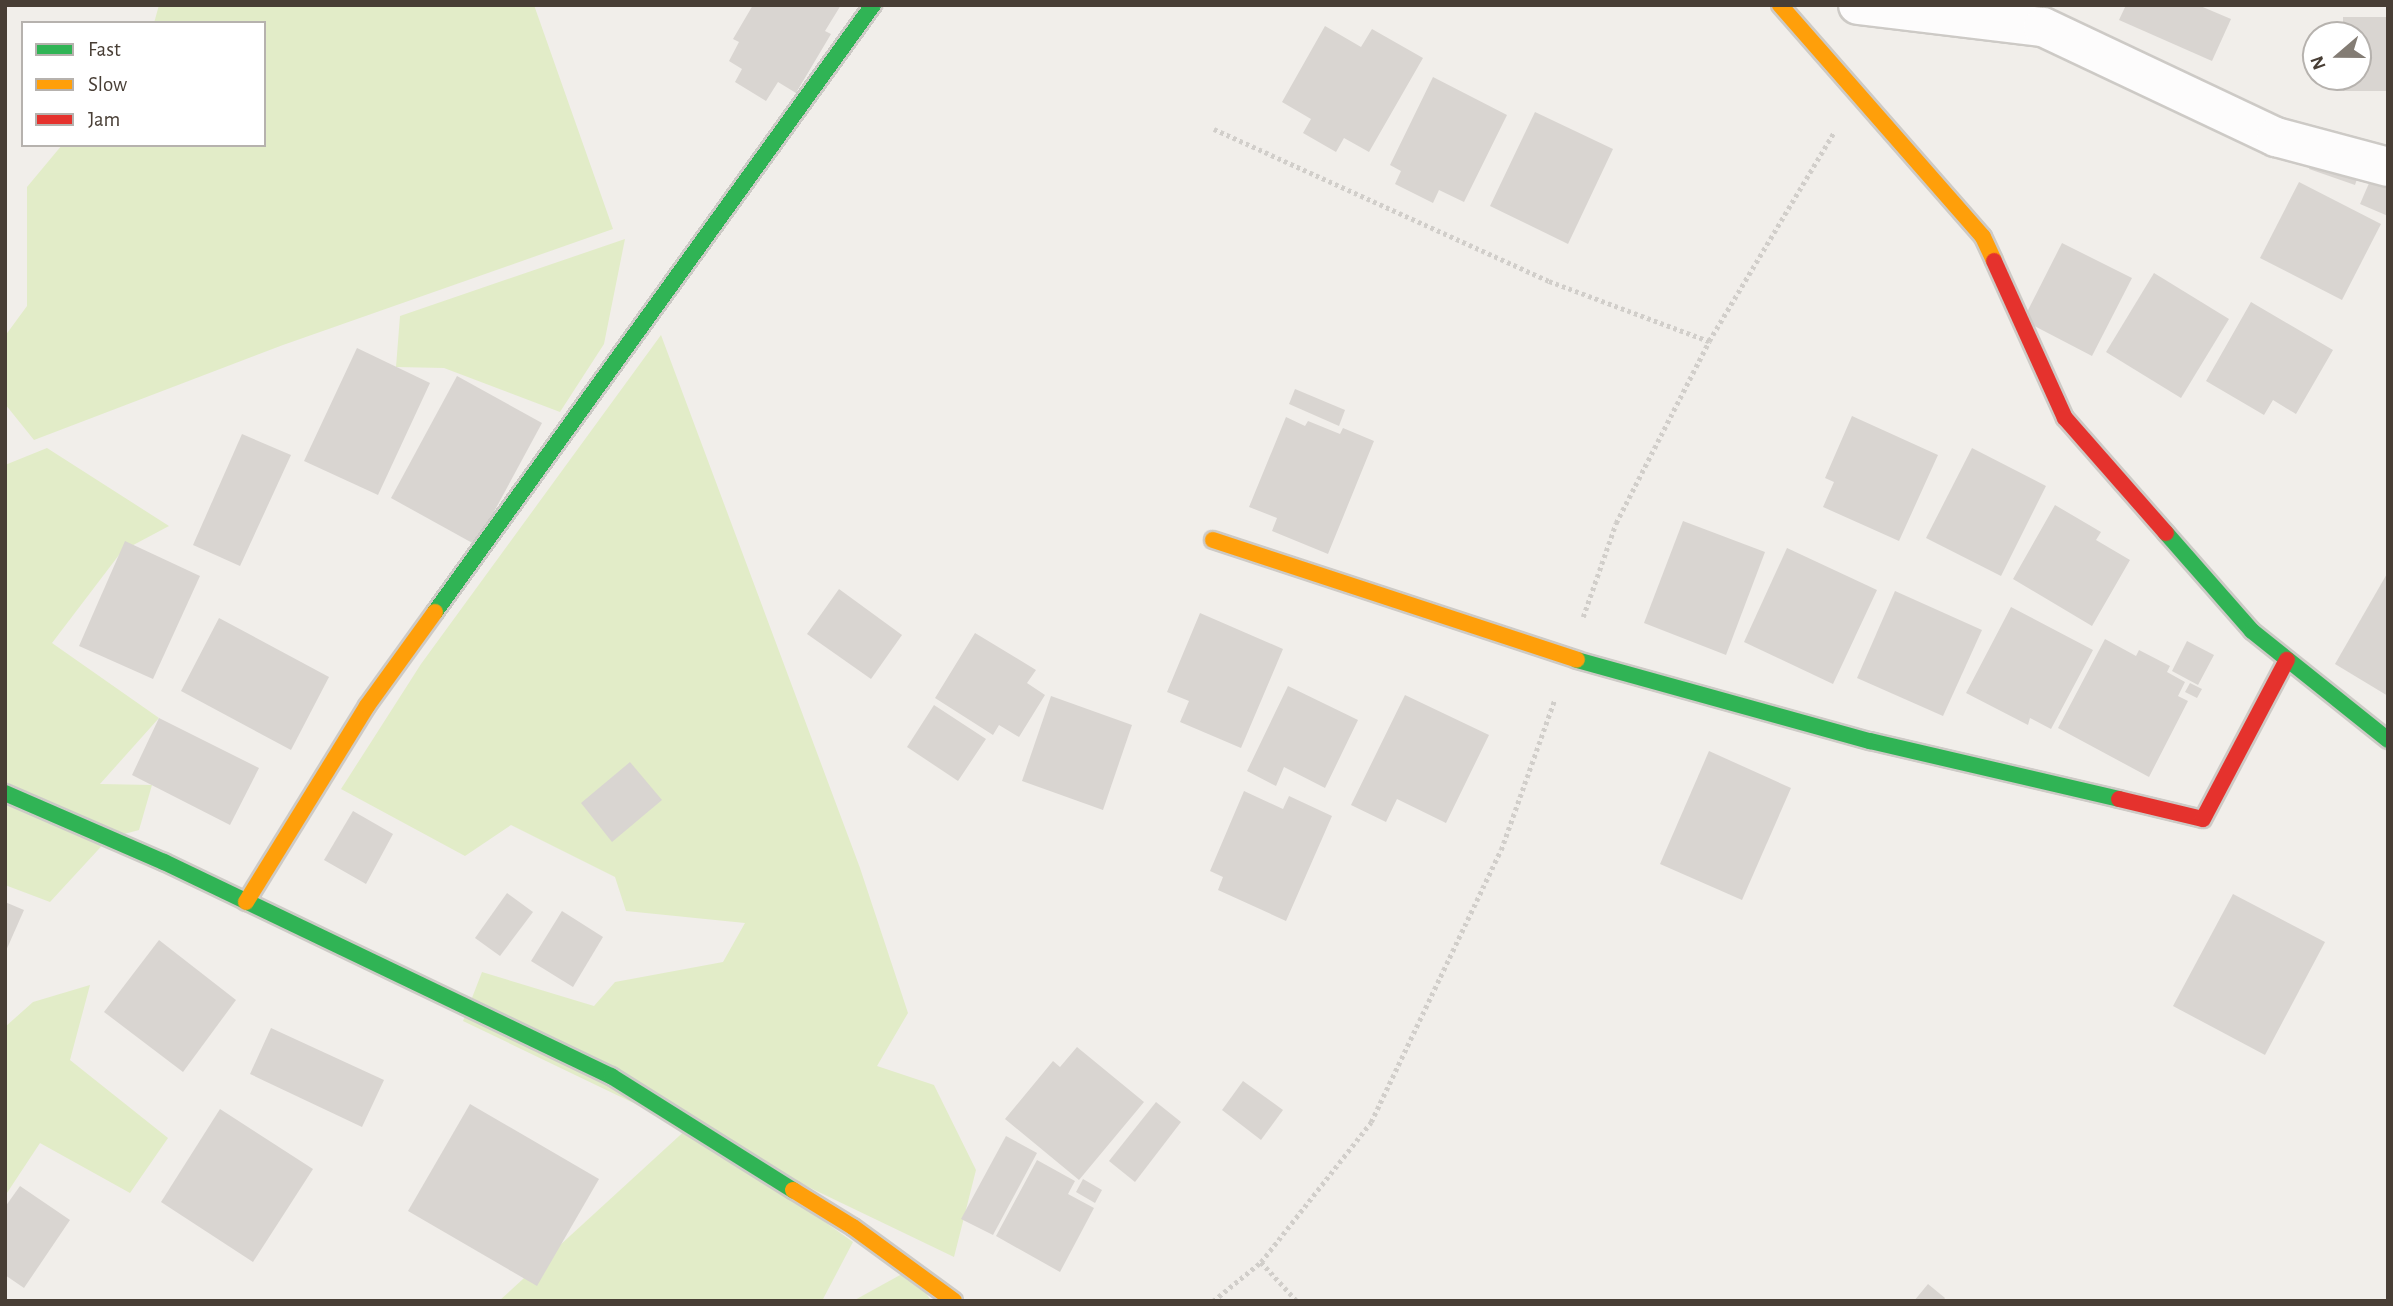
<!DOCTYPE html>
<style>
body{margin:0}
#map{position:relative;width:2393px;height:1306px;overflow:hidden;background:#f1eeea;font-family:"Alegreya Sans",sans-serif}
div>[style]{position:absolute}
[style*='--x']{left:calc(var(--x)*1px);top:calc(var(--y)*1px);width:calc(var(--w)*1px);rotate:calc(var(--a)*1deg)}
.green>*{inset:0;background:#e2ecc8}
.building>*{inset:0;background:#d9d5d1}
.path>*{height:4.5px;margin-top:-2.25px;transform-origin:0;background:repeating-linear-gradient(90deg,#d1ceca 0 3.5px,transparent 0 7px)}
.roads{filter:drop-shadow(2px 0 #cdcac6) drop-shadow(-2px 0 #cdcac6) drop-shadow(0 2px #cdcac6) drop-shadow(0 -2px #cdcac6)}
.street>*{height:38px;margin:-19px;padding:0 19px;transform-origin:19px;border-radius:19px;background:#fdfcfc}
.fast>*{height:16px;margin:-8px;padding:0 8px;transform-origin:8px;border-radius:8px;background:#30b455}
.slow>*{height:16px;margin:-8px;padding:0 8px;transform-origin:8px;border-radius:8px;background:#ff9f0a}
.jam>*{height:16px;margin:-8px;padding:0 8px;transform-origin:8px;border-radius:8px;background:#e5322d}
span{translate:-50% -50%;white-space:nowrap;text-align:center;line-height:1.15;-webkit-text-stroke:6px #fff;paint-order:stroke}
.frame{position:absolute;inset:0;border:7px solid #483e35;pointer-events:none}
.legend{position:absolute;left:21px;top:21px;width:245px;height:126px;box-sizing:border-box;background:#fff;border:2px solid #b6b2ae;margin:0;padding:9px 12px;list-style:none;font-size:21px;color:#483e35}
.legend li{display:flex;align-items:center;gap:14px;height:35px}
.legend b{width:35px;border:2px solid #b6b2ae}
.north{position:absolute;left:2302px;top:21px;width:70px;height:70px;box-sizing:border-box;background:#fff;border:2px solid #b6b2ae;border-radius:50%;rotate:250deg;font-size:19px;font-weight:700;line-height:28px;text-align:center;color:#483e35}
.north::after{content:'';display:block;margin:auto;width:24px;height:32px;background:#837c74;clip-path:polygon(50% 0,100% 100%,50% 72%,0 100%)}
</style>
<div id="map">
<div class="green">
<i style="clip-path:polygon(159px 5px,534px 5px,613px 229px,283px 345px,34px 440px,5px 404px,5px 336px,27px 306px,27px 187px,62px 145px,264px 145px,264px 23px,154px 23px)"></i>
<i style="clip-path:polygon(625px 239px,604px 344px,560px 412px,444px 368px,396px 367px,400px 316px)"></i>
<i style="clip-path:polygon(661px 335px,860px 868px,908px 1013px,877px 1066px,934px 1085px,976px 1170px,954px 1257px,463px 1021px,482px 972px,594px 1006px,615px 982px,723px 962px,745px 923px,626px 911px,615px 877px,511px 825px,465px 856px,341px 789px,421px 664px)"></i>
<i style="clip-path:polygon(47px 448px,169px 526px,122px 551px,52px 643px,159px 718px,100px 784px,152px 785px,139px 830px,109px 838px,50px 902px,5px 885px,5px 465px)"></i>
<i style="clip-path:polygon(90px 985px,70px 1060px,168px 1138px,130px 1193px,40px 1143px,5px 1196px,5px 1027px,33px 1002px)"></i>
<i style="clip-path:polygon(690px 1126px,853px 1242px,822px 1301px,499px 1301px)"></i>
<i style="clip-path:polygon(911px 1269px,931px 1301px,853px 1301px)"></i>
</div>
<div class="building">
<i style="clip-path:polygon(753px 5px,841px 5px,825px 31px,831px 34px,796px 93px,778px 82px,766px 101px,735px 82px,742px 69px,729px 61px,739px 42px,733px 39px)"></i>
<i style="clip-path:polygon(2126px 5px,2198px 5px,2231px 19px,2212px 61px,2119px 20px)"></i>
<i style="clip-path:polygon(2343px 17px,2388px 17px,2388px 91px,2343px 91px,2343px 77px,2358px 77px,2358px 35px,2343px 35px)"></i>
<i style="clip-path:polygon(1325px 26px,1361px 47px,1372px 29px,1423px 58px,1369px 152px,1344px 138px,1336px 152px,1303px 133px,1311px 119px,1282px 102px)"></i>
<i style="clip-path:polygon(1433px 77px,1507px 115px,1464px 202px,1439px 190px,1433px 203px,1395px 184px,1401px 171px,1390px 165px)"></i>
<i style="clip-path:polygon(1535px 112px,1613px 149px,1568px 244px,1490px 206px)"></i>
<i style="clip-path:polygon(2316px 148px,2362px 164px,2355px 185px,2309px 169px)"></i>
<i style="clip-path:polygon(2373px 174px,2388px 181px,2388px 216px,2360px 204px)"></i>
<i style="clip-path:polygon(2299px 182px,2381px 224px,2342px 300px,2260px 258px)"></i>
<i style="clip-path:polygon(2062px 243px,2132px 278px,2092px 356px,2023px 320px)"></i>
<i style="clip-path:polygon(2154px 273px,2229px 319px,2181px 398px,2106px 352px)"></i>
<i style="clip-path:polygon(2251px 302px,2333px 350px,2296px 414px,2273px 400px,2264px 415px,2206px 381px)"></i>
<i style="clip-path:polygon(357px 348px,430px 383px,378px 495px,304px 461px)"></i>
<i style="clip-path:polygon(457px 376px,542px 423px,476px 545px,391px 498px)"></i>
<i style="clip-path:polygon(1295px 389px,1345px 410px,1339px 426px,1289px 404px)"></i>
<i style="clip-path:polygon(1852px 416px,1938px 455px,1899px 541px,1823px 507px,1834px 482px,1825px 478px)"></i>
<i style="clip-path:polygon(1286px 417px,1305px 426px,1308px 421px,1340px 434px,1343px 428px,1374px 441px,1328px 554px,1272px 531px,1277px 518px,1249px 507px)"></i>
<i style="clip-path:polygon(242px 434px,291px 455px,240px 566px,193px 545px)"></i>
<i style="clip-path:polygon(1972px 448px,2046px 486px,2001px 576px,1926px 538px)"></i>
<i style="clip-path:polygon(2055px 505px,2101px 532px,2096px 540px,2130px 560px,2092px 626px,2013px 579px)"></i>
<i style="clip-path:polygon(1683px 521px,1765px 552px,1726px 655px,1644px 623px)"></i>
<i style="clip-path:polygon(125px 541px,200px 576px,153px 679px,79px 646px)"></i>
<i style="clip-path:polygon(1787px 548px,1877px 590px,1833px 684px,1744px 642px)"></i>
<i style="clip-path:polygon(2388px 572px,2388px 696px,2335px 664px)"></i>
<i style="clip-path:polygon(839px 589px,902px 635px,871px 679px,807px 634px)"></i>
<i style="clip-path:polygon(1895px 591px,1982px 630px,1943px 716px,1857px 678px)"></i>
<i style="clip-path:polygon(2011px 607px,2093px 650px,2051px 729px,2030px 718px,2028px 725px,1966px 693px)"></i>
<i style="clip-path:polygon(1200px 613px,1283px 649px,1241px 748px,1180px 722px,1189px 701px,1167px 692px)"></i>
<i style="clip-path:polygon(219px 618px,329px 677px,291px 750px,181px 691px)"></i>
<i style="clip-path:polygon(975px 633px,1036px 670px,1027px 683px,1045px 695px,1019px 737px,999px 725px,993px 735px,935px 698px)"></i>
<i style="clip-path:polygon(2105px 639px,2136px 656px,2139px 650px,2170px 666px,2167px 672px,2185px 682px,2178px 696px,2188px 701px,2149px 777px,2058px 728px)"></i>
<i style="clip-path:polygon(2187px 641px,2214px 655px,2198px 685px,2172px 671px)"></i>
<i style="clip-path:polygon(2190px 683px,2202px 689px,2197px 698px,2185px 692px)"></i>
<i style="clip-path:polygon(1288px 686px,1358px 720px,1325px 788px,1284px 767px,1276px 786px,1247px 771px)"></i>
<i style="clip-path:polygon(1405px 695px,1489px 735px,1446px 823px,1397px 799px,1386px 822px,1351px 805px)"></i>
<i style="clip-path:polygon(1051px 696px,1132px 725px,1103px 810px,1022px 781px)"></i>
<i style="clip-path:polygon(934px 705px,986px 739px,958px 781px,907px 747px)"></i>
<i style="clip-path:polygon(159px 718px,259px 768px,230px 825px,132px 775px)"></i>
<i style="clip-path:polygon(1709px 751px,1791px 788px,1742px 900px,1660px 864px)"></i>
<i style="clip-path:polygon(630px 762px,662px 800px,612px 842px,581px 803px)"></i>
<i style="clip-path:polygon(1244px 791px,1283px 809px,1289px 796px,1332px 816px,1286px 921px,1218px 890px,1223px 877px,1210px 871px)"></i>
<i style="clip-path:polygon(353px 811px,393px 834px,366px 884px,324px 860px)"></i>
<i style="clip-path:polygon(507px 893px,533px 912px,500px 956px,475px 938px)"></i>
<i style="clip-path:polygon(2233px 894px,2325px 942px,2265px 1055px,2173px 1006px)"></i>
<i style="clip-path:polygon(5px 902px,24px 910px,5px 953px)"></i>
<i style="clip-path:polygon(562px 911px,603px 937px,573px 987px,531px 961px)"></i>
<i style="clip-path:polygon(159px 940px,236px 1000px,183px 1072px,104px 1012px)"></i>
<i style="clip-path:polygon(271px 1028px,384px 1080px,362px 1127px,250px 1074px)"></i>
<i style="clip-path:polygon(1077px 1047px,1144px 1102px,1079px 1180px,1005px 1119px,1053px 1061px,1060px 1067px)"></i>
<i style="clip-path:polygon(1243px 1081px,1283px 1110px,1261px 1140px,1222px 1110px)"></i>
<i style="clip-path:polygon(1156px 1102px,1181px 1122px,1135px 1182px,1109px 1161px)"></i>
<i style="clip-path:polygon(470px 1104px,599px 1179px,537px 1286px,408px 1211px)"></i>
<i style="clip-path:polygon(220px 1109px,313px 1169px,253px 1262px,161px 1202px)"></i>
<i style="clip-path:polygon(1006px 1136px,1037px 1153px,993px 1235px,961px 1219px)"></i>
<i style="clip-path:polygon(1037px 1160px,1075px 1181px,1068px 1194px,1094px 1208px,1060px 1272px,996px 1236px)"></i>
<i style="clip-path:polygon(1083px 1179px,1102px 1190px,1095px 1203px,1076px 1192px)"></i>
<i style="clip-path:polygon(20px 1186px,70px 1220px,24px 1288px,5px 1275px,5px 1207px)"></i>
<i style="clip-path:polygon(1928px 1284px,1945px 1298px,1943px 1301px,1914px 1301px)"></i>
</div>
<div class="path">
<i style="--x:1214;--y:129;--w:368;--a:24.4"></i>
<i style="--x:1549;--y:281;--w:171;--a:20.6"></i>
<i style="--x:1583;--y:617;--w:100;--a:-70.7"></i>
<i style="--x:1616;--y:523;--w:204;--a:-62.9"></i>
<i style="--x:1709;--y:341;--w:244;--a:-59.1"></i>
<i style="--x:1261;--y:1262;--w:53;--a:47.3"></i>
<i style="--x:1213;--y:1301;--w:62;--a:-39.1"></i>
<i style="--x:1261;--y:1262;--w:178;--a:-51.8"></i>
<i style="--x:1371;--y:1122;--w:301;--a:-64.5"></i>
<i style="--x:1501;--y:850;--w:158;--a:-70.4"></i>
</div>
<div class="roads">
<div class="street">
<i style="--x:1858;--y:5;--w:186;--a:6.8"></i>
<i style="--x:2043;--y:27;--w:258;--a:25.3"></i>
<i style="--x:2276;--y:137;--w:116;--a:15"></i>
</div>
<div class="fast">
<i style="--x:2166;--y:533;--w:130;--a:48.7"></i>
<i style="--x:2252;--y:631;--w:174;--a:38.7"></i>
<i style="--x:435;--y:612;--w:749;--a:-54.19"></i>
<i style="--x:1577;--y:660;--w:304;--a:15.5"></i>
<i style="--x:1870;--y:741;--w:256;--a:13.1"></i>
<i style="--x:5;--y:793;--w:173;--a:23.5"></i>
<i style="--x:164;--y:862;--w:496;--a:25.6"></i>
<i style="--x:611;--y:1076;--w:215;--a:32.1"></i>
</div>
<div class="slow">
<i style="--x:1780;--y:5;--w:308;--a:48.8"></i>
<i style="--x:1983;--y:237;--w:26;--a:65"></i>
<i style="--x:1213;--y:540;--w:383;--a:18.2"></i>
<i style="--x:246;--y:902;--w:230;--a:-58.3"></i>
<i style="--x:367;--y:706;--w:116;--a:-54.1"></i>
<i style="--x:793;--y:1190;--w:70;--a:31.7"></i>
<i style="--x:853;--y:1227;--w:125;--a:36.2"></i>
</div>
<div class="jam">
<i style="--x:1994;--y:261;--w:172;--a:65.7"></i>
<i style="--x:2065;--y:418;--w:153;--a:48.7"></i>
<i style="--x:2119;--y:799;--w:86;--a:13.4"></i>
<i style="--x:2203;--y:819;--w:180;--a:-62.2"></i>
</div>
</div>
<div class="frame"></div>
<ul class="legend">
<li><b style="height:9px;background:#30b455"></b>Fast</li>
<li><b style="height:9px;background:#ff9f0a"></b>Slow</li>
<li><b style="height:9px;background:#e5322d"></b>Jam</li>
</ul>
<div class="north">N</div>
</div>
